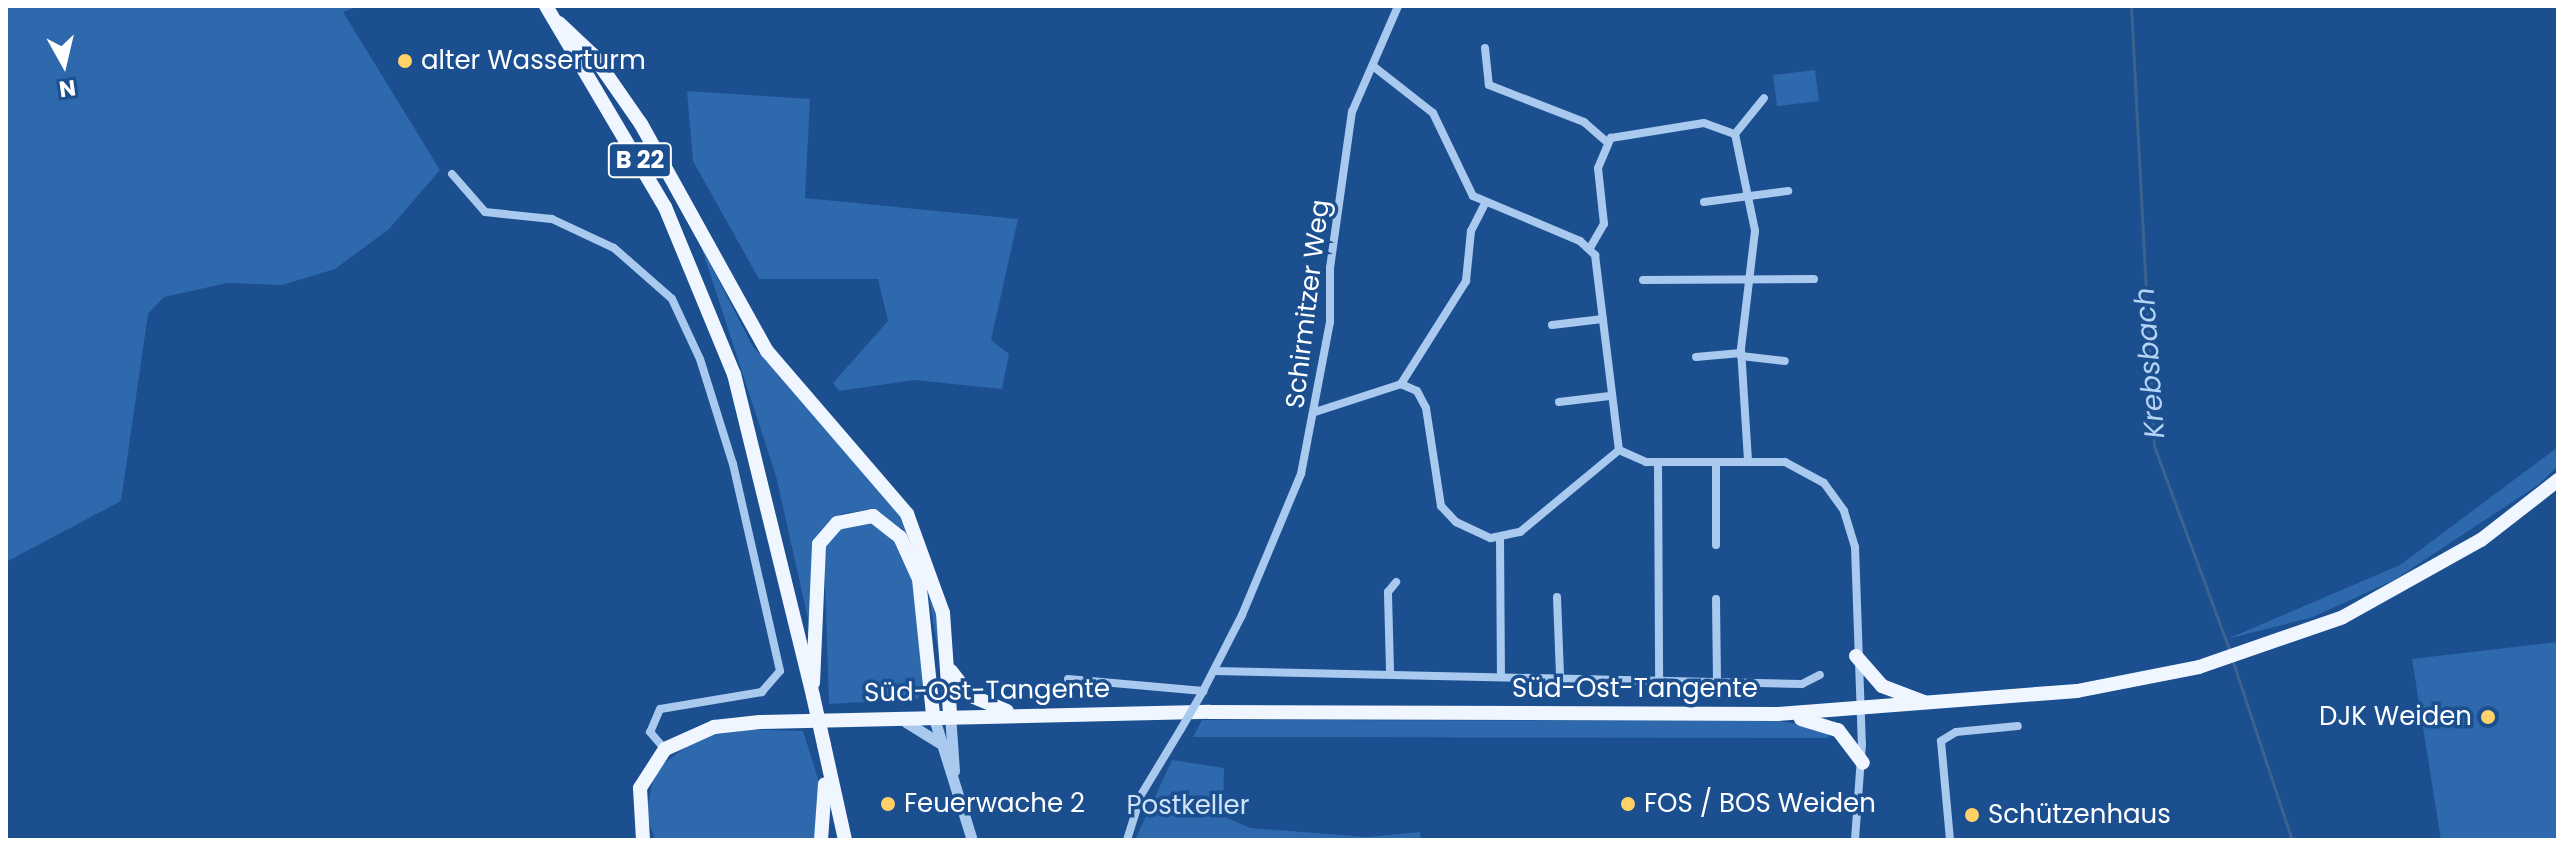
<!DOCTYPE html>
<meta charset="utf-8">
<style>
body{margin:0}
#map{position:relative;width:2564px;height:846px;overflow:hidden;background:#1b4f8f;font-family:Poppins,sans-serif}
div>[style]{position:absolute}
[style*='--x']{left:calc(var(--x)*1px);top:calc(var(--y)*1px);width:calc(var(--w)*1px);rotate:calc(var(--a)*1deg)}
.green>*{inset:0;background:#2e69ad}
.stream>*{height:3px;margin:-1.5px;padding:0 1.5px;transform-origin:1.5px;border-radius:1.5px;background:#3c6290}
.minor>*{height:8px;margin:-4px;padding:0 4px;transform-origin:4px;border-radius:4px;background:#a9c9ee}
.tertiary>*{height:11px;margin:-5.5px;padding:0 5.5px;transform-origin:5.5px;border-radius:5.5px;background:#a9c9ee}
.primary>*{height:14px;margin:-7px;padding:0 7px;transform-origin:7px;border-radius:7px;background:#f0f6ff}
.minor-bridge>*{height:8px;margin:-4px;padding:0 4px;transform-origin:4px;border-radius:4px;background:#a9c9ee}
.primary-bridge>*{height:14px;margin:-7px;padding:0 7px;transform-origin:7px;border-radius:7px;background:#f0f6ff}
.dots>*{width:22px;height:22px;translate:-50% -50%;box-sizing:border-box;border:4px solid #1b4f8f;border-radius:50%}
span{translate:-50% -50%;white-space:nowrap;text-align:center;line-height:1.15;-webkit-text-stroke:7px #1b4f8f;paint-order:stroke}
.shield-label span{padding:2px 6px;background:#1b4f8f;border:2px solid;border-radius:6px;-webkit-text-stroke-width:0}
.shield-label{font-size:24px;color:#fff;font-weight:700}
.poi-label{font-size:26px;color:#fff}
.left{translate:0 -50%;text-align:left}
.right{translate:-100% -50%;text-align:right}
.street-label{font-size:26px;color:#fff}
.park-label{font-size:26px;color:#cfe3fa}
.water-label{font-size:28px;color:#b5d3f5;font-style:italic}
.frame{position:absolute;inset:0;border:8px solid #fff;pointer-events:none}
.north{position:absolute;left:24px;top:24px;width:80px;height:80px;-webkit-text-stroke:6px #1b4f8f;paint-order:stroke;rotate:172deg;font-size:22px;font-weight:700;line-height:32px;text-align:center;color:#fff}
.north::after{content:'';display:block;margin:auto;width:28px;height:36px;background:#fff;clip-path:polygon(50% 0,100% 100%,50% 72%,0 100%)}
</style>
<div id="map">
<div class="green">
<i style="clip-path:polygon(6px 6px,359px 6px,343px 12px,440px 170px,389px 229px,335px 269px,282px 285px,227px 283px,164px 297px,148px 314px,121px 501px,6px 562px)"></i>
<i style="clip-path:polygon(1815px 70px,1819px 101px,1777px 106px,1773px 75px)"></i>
<i style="clip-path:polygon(687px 91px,810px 99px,805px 198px,1018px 219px,991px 340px,1009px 354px,1002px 389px,914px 380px,839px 391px,833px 383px,888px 321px,878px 279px,759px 279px,693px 161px)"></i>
<i style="clip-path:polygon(701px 246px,753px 347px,856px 454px,899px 512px,925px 563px,934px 594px,943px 680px,924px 569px,904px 530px,871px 509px,841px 514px,814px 548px,815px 650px,776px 476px)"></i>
<i style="clip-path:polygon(2558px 447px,2558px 466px,2538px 485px,2394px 580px,2313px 617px,2227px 639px,2400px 565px)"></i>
<i style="clip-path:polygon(855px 520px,884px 526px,909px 561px,928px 685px,917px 699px,829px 704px,824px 550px,833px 532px)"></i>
<i style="clip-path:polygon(2558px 642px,2558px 840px,2441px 840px,2412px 659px)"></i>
<i style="clip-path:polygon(1202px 720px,1779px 721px,1833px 729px,1828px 738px,1193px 737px)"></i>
<i style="clip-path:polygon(733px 729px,803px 731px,821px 788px,815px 840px,655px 840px,646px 813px,655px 770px,703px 734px)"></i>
<i style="clip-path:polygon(1172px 760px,1224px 768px,1223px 816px,1250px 828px,1367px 837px,1420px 832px,1421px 840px,1135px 840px)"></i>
</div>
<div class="stream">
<i style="--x:2131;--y:6;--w:441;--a:87"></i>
<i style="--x:2154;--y:446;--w:219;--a:69.7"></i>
<i style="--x:2233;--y:662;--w:188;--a:71.7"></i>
</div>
<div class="minor">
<i style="--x:1485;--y:48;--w:37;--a:84"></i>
<i style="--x:1489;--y:85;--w:102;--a:21.3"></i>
<i style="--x:1584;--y:122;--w:30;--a:41"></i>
<i style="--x:1373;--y:66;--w:76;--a:38.1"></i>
<i style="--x:1433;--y:113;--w:92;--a:64.3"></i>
<i style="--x:1473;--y:196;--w:116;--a:22.8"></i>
<i style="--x:1580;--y:241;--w:21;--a:43"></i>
<i style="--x:1595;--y:255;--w:196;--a:83"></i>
<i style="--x:1619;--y:450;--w:30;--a:24"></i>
<i style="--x:1646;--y:462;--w:139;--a:0"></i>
<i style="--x:1785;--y:462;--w:44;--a:28.3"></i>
<i style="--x:1824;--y:483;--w:34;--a:54"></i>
<i style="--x:1844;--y:511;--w:38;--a:73"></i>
<i style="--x:1855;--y:547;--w:197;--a:88"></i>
<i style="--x:1862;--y:744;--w:96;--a:94.2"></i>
<i style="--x:1735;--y:134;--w:46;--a:-51.1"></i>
<i style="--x:452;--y:174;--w:50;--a:49"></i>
<i style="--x:485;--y:212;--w:67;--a:6"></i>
<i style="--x:552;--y:219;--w:68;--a:25.1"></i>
<i style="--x:614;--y:248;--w:77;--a:41.3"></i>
<i style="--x:672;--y:299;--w:66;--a:65"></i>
<i style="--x:700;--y:359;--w:110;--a:72.6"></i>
<i style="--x:733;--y:464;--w:212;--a:77.2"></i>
<i style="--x:780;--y:671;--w:28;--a:131"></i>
<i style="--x:762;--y:692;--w:103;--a:170.5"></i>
<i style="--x:660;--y:709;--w:25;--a:113"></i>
<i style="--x:650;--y:732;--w:23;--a:49"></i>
<i style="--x:1704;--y:202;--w:85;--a:-7.5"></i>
<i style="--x:1590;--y:248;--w:28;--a:-60"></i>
<i style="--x:1604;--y:224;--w:56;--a:-96.1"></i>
<i style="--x:1598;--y:168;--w:33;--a:-67"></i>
<i style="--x:1611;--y:138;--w:94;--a:-9.2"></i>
<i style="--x:1704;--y:123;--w:33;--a:20"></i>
<i style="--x:1735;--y:134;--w:99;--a:78.3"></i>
<i style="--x:1755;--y:231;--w:119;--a:96.8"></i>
<i style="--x:1741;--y:349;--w:111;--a:86.4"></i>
<i style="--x:1643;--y:280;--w:171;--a:-0.3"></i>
<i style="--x:1552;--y:325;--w:51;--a:-6.7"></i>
<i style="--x:1741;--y:356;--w:44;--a:6.5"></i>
<i style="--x:1696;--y:357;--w:45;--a:-5.1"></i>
<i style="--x:1401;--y:384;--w:17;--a:24"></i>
<i style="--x:1417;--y:391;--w:19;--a:62"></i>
<i style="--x:1426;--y:408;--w:99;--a:81.3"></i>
<i style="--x:1441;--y:506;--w:22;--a:47"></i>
<i style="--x:1456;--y:522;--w:38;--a:25"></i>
<i style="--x:1491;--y:538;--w:30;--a:-12"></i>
<i style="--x:1520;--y:532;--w:129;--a:-39.6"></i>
<i style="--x:1559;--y:402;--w:51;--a:-6.7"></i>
<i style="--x:1315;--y:412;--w:90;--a:-18"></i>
<i style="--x:1401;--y:384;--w:122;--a:-57.7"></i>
<i style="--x:1466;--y:281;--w:50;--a:-84.3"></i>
<i style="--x:1471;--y:231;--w:31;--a:-63"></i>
<i style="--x:1716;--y:462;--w:83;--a:90"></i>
<i style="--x:1658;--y:463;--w:214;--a:89.7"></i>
<i style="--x:1500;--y:538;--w:135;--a:89.6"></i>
<i style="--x:1557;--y:597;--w:77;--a:87.8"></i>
<i style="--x:1716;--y:599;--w:81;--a:89.3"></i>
<i style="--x:1390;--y:670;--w:78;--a:-91.5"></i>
<i style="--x:1388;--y:592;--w:13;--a:-51"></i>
<i style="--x:1214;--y:671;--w:588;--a:1.27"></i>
<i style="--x:1802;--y:684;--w:20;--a:-27"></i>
<i style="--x:1068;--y:679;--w:136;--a:5.1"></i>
<i style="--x:1203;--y:691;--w:85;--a:-62.8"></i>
<i style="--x:1242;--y:615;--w:153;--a:-67.3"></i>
<i style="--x:1301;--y:474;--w:155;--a:-79.2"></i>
<i style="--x:1330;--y:322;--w:54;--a:-90"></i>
<i style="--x:1330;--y:268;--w:158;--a:-82"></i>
<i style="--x:1352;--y:112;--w:116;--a:-66.5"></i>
<i style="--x:1127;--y:840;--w:47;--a:-72.7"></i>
<i style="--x:1141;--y:795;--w:77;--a:-58.8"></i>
<i style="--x:1950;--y:840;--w:99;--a:-95.2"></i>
<i style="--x:1941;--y:741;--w:17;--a:-31"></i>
<i style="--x:1956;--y:732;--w:62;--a:-5.5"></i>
</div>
<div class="tertiary">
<i style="--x:950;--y:714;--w:57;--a:86"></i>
<i style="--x:933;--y:715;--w:131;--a:72.7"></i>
<i style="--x:906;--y:722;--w:38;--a:32"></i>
</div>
<div class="primary">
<i style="--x:546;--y:6;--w:234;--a:59.4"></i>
<i style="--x:665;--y:207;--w:181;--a:67.6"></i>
<i style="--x:734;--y:374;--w:332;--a:76.2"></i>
<i style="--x:559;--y:23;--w:47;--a:43.3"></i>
<i style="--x:593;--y:55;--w:84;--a:55.2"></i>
<i style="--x:641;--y:124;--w:260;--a:61"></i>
<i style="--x:767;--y:351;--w:215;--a:49.3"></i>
<i style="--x:907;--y:514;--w:105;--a:70"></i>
<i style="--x:943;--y:613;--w:101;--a:86"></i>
<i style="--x:1856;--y:656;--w:40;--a:49"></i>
<i style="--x:1882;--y:686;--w:45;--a:20.9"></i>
<i style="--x:951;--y:671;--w:30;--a:53"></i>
<i style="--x:969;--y:695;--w:41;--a:22.8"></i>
<i style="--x:813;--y:683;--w:139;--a:-87.5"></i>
<i style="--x:819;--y:544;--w:28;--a:-49"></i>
<i style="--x:837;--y:523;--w:37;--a:-11"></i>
<i style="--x:873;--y:516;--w:34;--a:38"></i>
<i style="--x:900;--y:537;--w:46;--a:65.7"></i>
<i style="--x:919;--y:579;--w:137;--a:84.1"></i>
<i style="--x:1801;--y:719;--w:39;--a:17"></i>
<i style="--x:1838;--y:730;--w:41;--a:52.9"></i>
<i style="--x:824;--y:745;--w:97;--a:77.5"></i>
<i style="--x:643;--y:840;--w:52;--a:-93.3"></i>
<i style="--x:640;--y:788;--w:46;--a:-57.3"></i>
<i style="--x:665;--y:749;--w:54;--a:-24.2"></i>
<i style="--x:714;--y:727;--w:46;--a:-6.2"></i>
<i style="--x:760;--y:722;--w:450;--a:-1.3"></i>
<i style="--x:1210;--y:712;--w:567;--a:0.2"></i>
<i style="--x:1777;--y:714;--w:301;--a:-4.4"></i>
<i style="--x:2077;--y:691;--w:124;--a:-11.1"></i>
<i style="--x:2199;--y:667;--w:152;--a:-19.1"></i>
<i style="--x:2343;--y:617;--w:158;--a:-29.2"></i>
<i style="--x:2481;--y:540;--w:98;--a:-37.9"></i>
<i style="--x:821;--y:840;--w:56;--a:-85.9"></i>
</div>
<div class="minor-bridge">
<i style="--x:1181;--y:729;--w:44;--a:-59.9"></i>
</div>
<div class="primary-bridge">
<i style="--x:813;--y:696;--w:50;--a:77.3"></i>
</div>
<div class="dots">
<i style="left:405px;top:61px;background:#ffd166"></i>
<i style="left:2488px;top:717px;background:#ffd166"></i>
<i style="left:888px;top:804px;background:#ffd166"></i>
<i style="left:1628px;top:804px;background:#ffd166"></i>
<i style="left:1972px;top:815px;background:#ffd166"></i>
</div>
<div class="shield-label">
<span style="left:640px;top:160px">B 22</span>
</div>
<div class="poi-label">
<span class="left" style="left:421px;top:61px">alter Wasserturm</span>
<span class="right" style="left:2472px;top:717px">DJK Weiden</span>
<span class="left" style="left:904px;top:804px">Feuerwache 2</span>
<span class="left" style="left:1644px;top:804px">FOS / BOS Weiden</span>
<span class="left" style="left:1988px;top:815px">Schützenhaus</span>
</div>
<div class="street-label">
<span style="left:1308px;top:304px;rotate:-83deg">Schirmitzer Weg</span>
<span style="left:1635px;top:689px">Süd-Ost-Tangente</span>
<span style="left:987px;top:691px;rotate:-1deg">Süd-Ost-Tangente</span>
</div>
<div class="park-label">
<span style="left:1188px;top:806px">Postkeller</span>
</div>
<div class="water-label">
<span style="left:2150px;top:363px;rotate:-94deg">Krebsbach</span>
</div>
<div class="frame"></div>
<div class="north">N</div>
</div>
